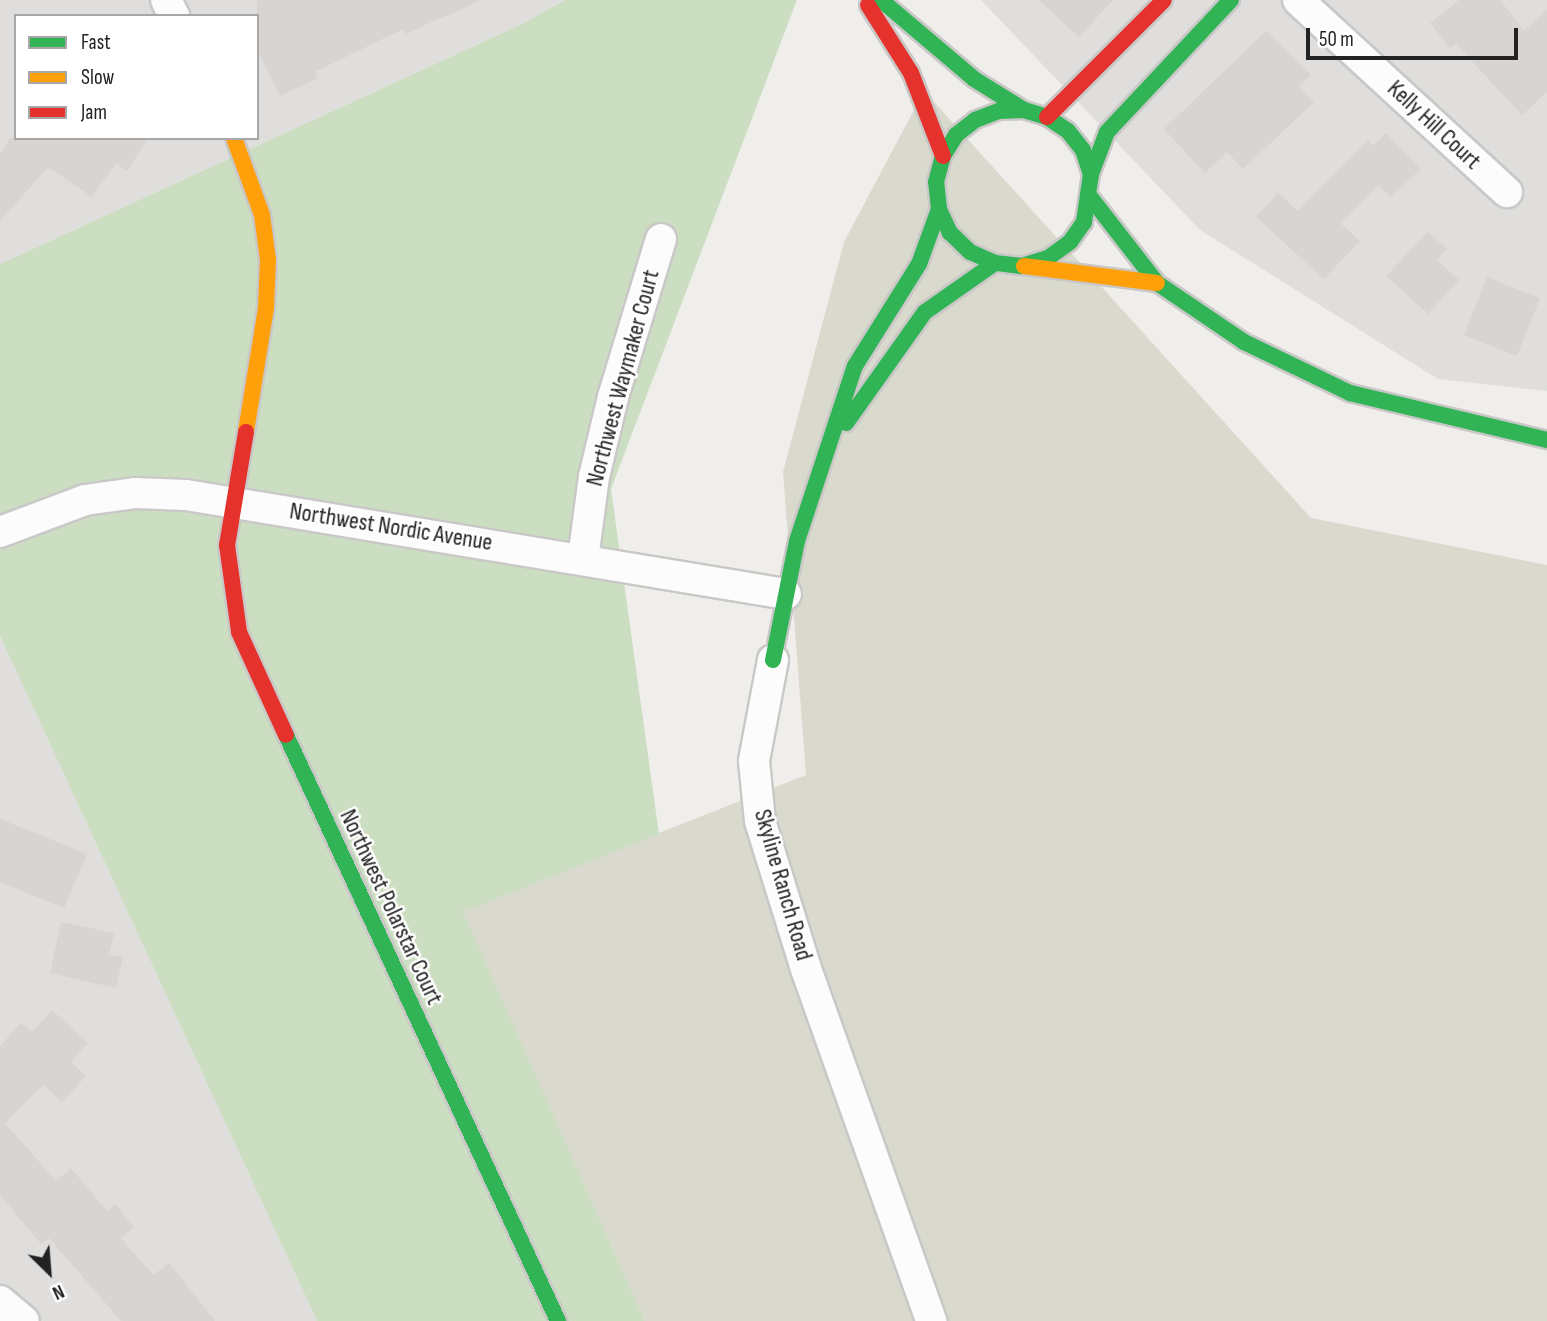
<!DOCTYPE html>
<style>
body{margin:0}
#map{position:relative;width:1547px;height:1321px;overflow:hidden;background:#f0eeeb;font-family:"Sofia Sans Condensed",sans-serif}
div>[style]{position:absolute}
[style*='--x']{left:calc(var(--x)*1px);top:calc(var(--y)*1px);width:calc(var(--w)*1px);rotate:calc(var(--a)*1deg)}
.residential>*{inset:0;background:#dfdedc}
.construction>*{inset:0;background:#d9d9cd}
.forest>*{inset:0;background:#cbdec1}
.building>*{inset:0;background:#d7d4d2}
.roads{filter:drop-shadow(2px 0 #c9c8c7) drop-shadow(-2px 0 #c9c8c7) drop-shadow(0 2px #c9c8c7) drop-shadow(0 -2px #c9c8c7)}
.street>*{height:30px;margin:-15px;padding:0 15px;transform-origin:15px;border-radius:15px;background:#fdfcfc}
.fast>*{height:16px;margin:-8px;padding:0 8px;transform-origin:8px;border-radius:8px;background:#30b455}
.slow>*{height:16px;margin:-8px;padding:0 8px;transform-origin:8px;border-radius:8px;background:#ff9f0a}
.jam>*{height:16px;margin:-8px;padding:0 8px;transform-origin:8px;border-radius:8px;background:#e5322d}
span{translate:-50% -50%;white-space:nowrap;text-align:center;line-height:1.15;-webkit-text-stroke:5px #fff;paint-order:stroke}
.street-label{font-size:24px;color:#222}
.legend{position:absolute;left:14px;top:14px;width:245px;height:126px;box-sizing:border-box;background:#fff;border:2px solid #a7a7a7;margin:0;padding:9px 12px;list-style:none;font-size:21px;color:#222}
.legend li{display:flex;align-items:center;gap:14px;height:35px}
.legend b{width:35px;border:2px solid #a7a7a7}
.north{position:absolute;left:14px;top:1237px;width:70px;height:70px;-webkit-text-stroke:5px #fff;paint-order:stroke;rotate:155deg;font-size:19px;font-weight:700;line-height:28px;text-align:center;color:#222}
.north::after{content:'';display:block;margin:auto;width:24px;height:32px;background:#222;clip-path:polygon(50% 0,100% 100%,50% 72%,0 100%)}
.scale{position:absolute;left:1306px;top:28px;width:212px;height:32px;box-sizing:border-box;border:4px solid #222;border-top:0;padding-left:9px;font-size:21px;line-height:24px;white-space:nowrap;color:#222;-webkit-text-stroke:5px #fff;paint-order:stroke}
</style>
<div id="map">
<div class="residential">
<i style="clip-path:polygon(evenodd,0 0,565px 0,524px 23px,0 264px,0 0,16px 16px,257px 16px,257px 138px,16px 138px,16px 16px)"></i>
<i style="clip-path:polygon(981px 0,1547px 0,1547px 391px,1438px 379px,1200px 230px)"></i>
<i style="clip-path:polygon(0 636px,317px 1321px,0 1321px)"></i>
</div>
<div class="construction">
<i style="clip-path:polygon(924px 91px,1311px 518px,1547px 565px,1547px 1321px,645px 1321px,462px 911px,806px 775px,783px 472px,844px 242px)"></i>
</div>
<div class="forest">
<i style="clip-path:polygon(565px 0,797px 0,611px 489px,659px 834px,463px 912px,645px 1321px,317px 1321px,0 636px,0 264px,524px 23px)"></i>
</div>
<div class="building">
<i style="clip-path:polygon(257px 0,482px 0,405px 34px,403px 29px,315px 72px,318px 78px,280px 96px,257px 49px)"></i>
<i style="clip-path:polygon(1039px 0,1113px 0,1079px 37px)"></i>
<i style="clip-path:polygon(1459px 0,1500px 0,1524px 31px,1547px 10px,1547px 92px,1522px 115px,1456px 44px,1450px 48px,1430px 23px)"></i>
<i style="clip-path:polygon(1266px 31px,1311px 75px,1299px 87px,1314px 102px,1243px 169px,1227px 152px,1205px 173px,1164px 129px)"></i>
<i style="clip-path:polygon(1386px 133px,1421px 169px,1390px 197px,1379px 185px,1340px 223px,1360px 241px,1324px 279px,1256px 217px,1278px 193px,1298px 211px,1368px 140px,1373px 146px)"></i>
<i style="clip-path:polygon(10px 138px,148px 138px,127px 171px,116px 163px,92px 197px,48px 167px,0 221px,0 154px)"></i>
<i style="clip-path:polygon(1428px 232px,1447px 249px,1437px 260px,1459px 280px,1428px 314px,1386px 276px)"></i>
<i style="clip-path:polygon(1487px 277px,1540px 298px,1517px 356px,1464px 335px)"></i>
<i style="clip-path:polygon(0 819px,87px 854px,64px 908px,0 882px)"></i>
<i style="clip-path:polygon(61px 922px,114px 933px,109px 954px,123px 957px,116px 988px,50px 973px)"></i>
<i style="clip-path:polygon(52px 1010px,88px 1043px,71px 1062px,86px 1076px,62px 1102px,43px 1085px,5px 1123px,56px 1181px,71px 1168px,107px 1211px,115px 1204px,134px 1227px,121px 1238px,153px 1275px,169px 1263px,215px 1321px,121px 1321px,49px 1238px,41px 1244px,0 1195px,0 1046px,21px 1023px,32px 1032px)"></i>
</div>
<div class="roads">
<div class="street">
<i style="--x:166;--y:0;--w:18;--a:63"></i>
<i style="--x:1298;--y:0;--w:284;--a:42.6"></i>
<i style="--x:0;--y:532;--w:91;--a:-20.6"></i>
<i style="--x:85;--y:500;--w:50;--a:-8"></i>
<i style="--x:135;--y:493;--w:51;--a:2.2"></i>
<i style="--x:186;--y:495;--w:608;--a:9.37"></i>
<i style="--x:583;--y:559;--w:83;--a:-82.4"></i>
<i style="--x:594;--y:477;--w:82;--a:-76.6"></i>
<i style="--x:613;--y:397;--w:165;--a:-73.1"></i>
<i style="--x:773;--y:660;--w:103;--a:100.7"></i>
<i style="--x:754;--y:761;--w:60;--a:84.3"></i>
<i style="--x:760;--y:821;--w:155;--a:72.7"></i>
<i style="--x:806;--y:969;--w:374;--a:70.4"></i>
<i style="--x:0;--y:1301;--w:31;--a:40"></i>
</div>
<div class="fast">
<i style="--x:881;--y:0;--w:122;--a:40.3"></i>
<i style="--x:974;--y:79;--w:59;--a:31.8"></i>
<i style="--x:1024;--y:110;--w:24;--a:17"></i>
<i style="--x:1047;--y:117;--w:25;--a:34"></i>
<i style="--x:1068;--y:131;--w:24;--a:52"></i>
<i style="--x:1083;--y:150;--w:25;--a:72"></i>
<i style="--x:1091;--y:174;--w:49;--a:98.3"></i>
<i style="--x:1084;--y:222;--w:24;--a:125"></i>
<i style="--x:1070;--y:242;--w:27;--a:144"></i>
<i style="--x:1048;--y:258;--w:28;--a:163"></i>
<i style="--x:1021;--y:266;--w:26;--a:-173"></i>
<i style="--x:995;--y:263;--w:27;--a:-156"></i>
<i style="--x:970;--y:252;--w:28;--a:-136"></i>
<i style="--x:950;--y:233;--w:26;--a:-115"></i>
<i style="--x:939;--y:209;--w:27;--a:-96"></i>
<i style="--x:936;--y:182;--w:27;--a:-75"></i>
<i style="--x:943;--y:156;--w:25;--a:-58"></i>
<i style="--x:956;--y:135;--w:24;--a:-38"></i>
<i style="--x:975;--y:120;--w:26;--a:-21"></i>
<i style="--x:999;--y:111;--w:25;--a:-2"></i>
<i style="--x:1091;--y:174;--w:45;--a:-69.1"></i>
<i style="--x:1107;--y:132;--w:181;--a:-46.8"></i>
<i style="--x:1091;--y:198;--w:108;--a:52.2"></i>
<i style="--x:1157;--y:283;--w:105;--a:34.1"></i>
<i style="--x:1244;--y:342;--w:118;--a:25.7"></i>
<i style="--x:1350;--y:393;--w:203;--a:13.4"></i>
<i style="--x:846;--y:423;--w:136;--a:-54.6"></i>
<i style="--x:925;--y:312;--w:85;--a:-35"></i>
<i style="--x:773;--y:660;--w:121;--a:-78.6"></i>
<i style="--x:797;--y:541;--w:184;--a:-71.7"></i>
<i style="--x:855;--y:366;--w:120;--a:-57.9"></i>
<i style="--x:919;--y:264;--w:59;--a:-70"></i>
<i style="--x:286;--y:735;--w:646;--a:65.1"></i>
</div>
<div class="slow">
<i style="--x:234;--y:138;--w:82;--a:70"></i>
<i style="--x:262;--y:215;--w:45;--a:82.4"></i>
<i style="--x:268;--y:260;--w:48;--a:92.4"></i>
<i style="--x:266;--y:308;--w:126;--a:99.2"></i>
<i style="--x:1024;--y:266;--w:134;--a:7.3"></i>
</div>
<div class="jam">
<i style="--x:868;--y:5;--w:80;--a:57.7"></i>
<i style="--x:911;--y:73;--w:89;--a:68.9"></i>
<i style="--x:1047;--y:117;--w:165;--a:-45"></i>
<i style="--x:246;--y:432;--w:115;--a:99.5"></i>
<i style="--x:227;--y:545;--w:88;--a:82.1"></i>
<i style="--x:239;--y:632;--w:113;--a:65.5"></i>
</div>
</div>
<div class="street-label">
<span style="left:1434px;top:125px;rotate:43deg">Kelly Hill Court</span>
<span style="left:623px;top:378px;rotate:-75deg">Northwest Waymaker Court</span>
<span style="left:391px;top:527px;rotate:9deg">Northwest Nordic Avenue</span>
<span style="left:783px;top:885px;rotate:74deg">Skyline Ranch Road</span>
<span style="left:391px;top:907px;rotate:65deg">Northwest Polarstar Court</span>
</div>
<ul class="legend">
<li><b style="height:9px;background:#30b455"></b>Fast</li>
<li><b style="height:9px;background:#ff9f0a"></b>Slow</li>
<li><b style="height:9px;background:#e5322d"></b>Jam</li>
</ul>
<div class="north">N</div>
<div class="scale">50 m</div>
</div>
